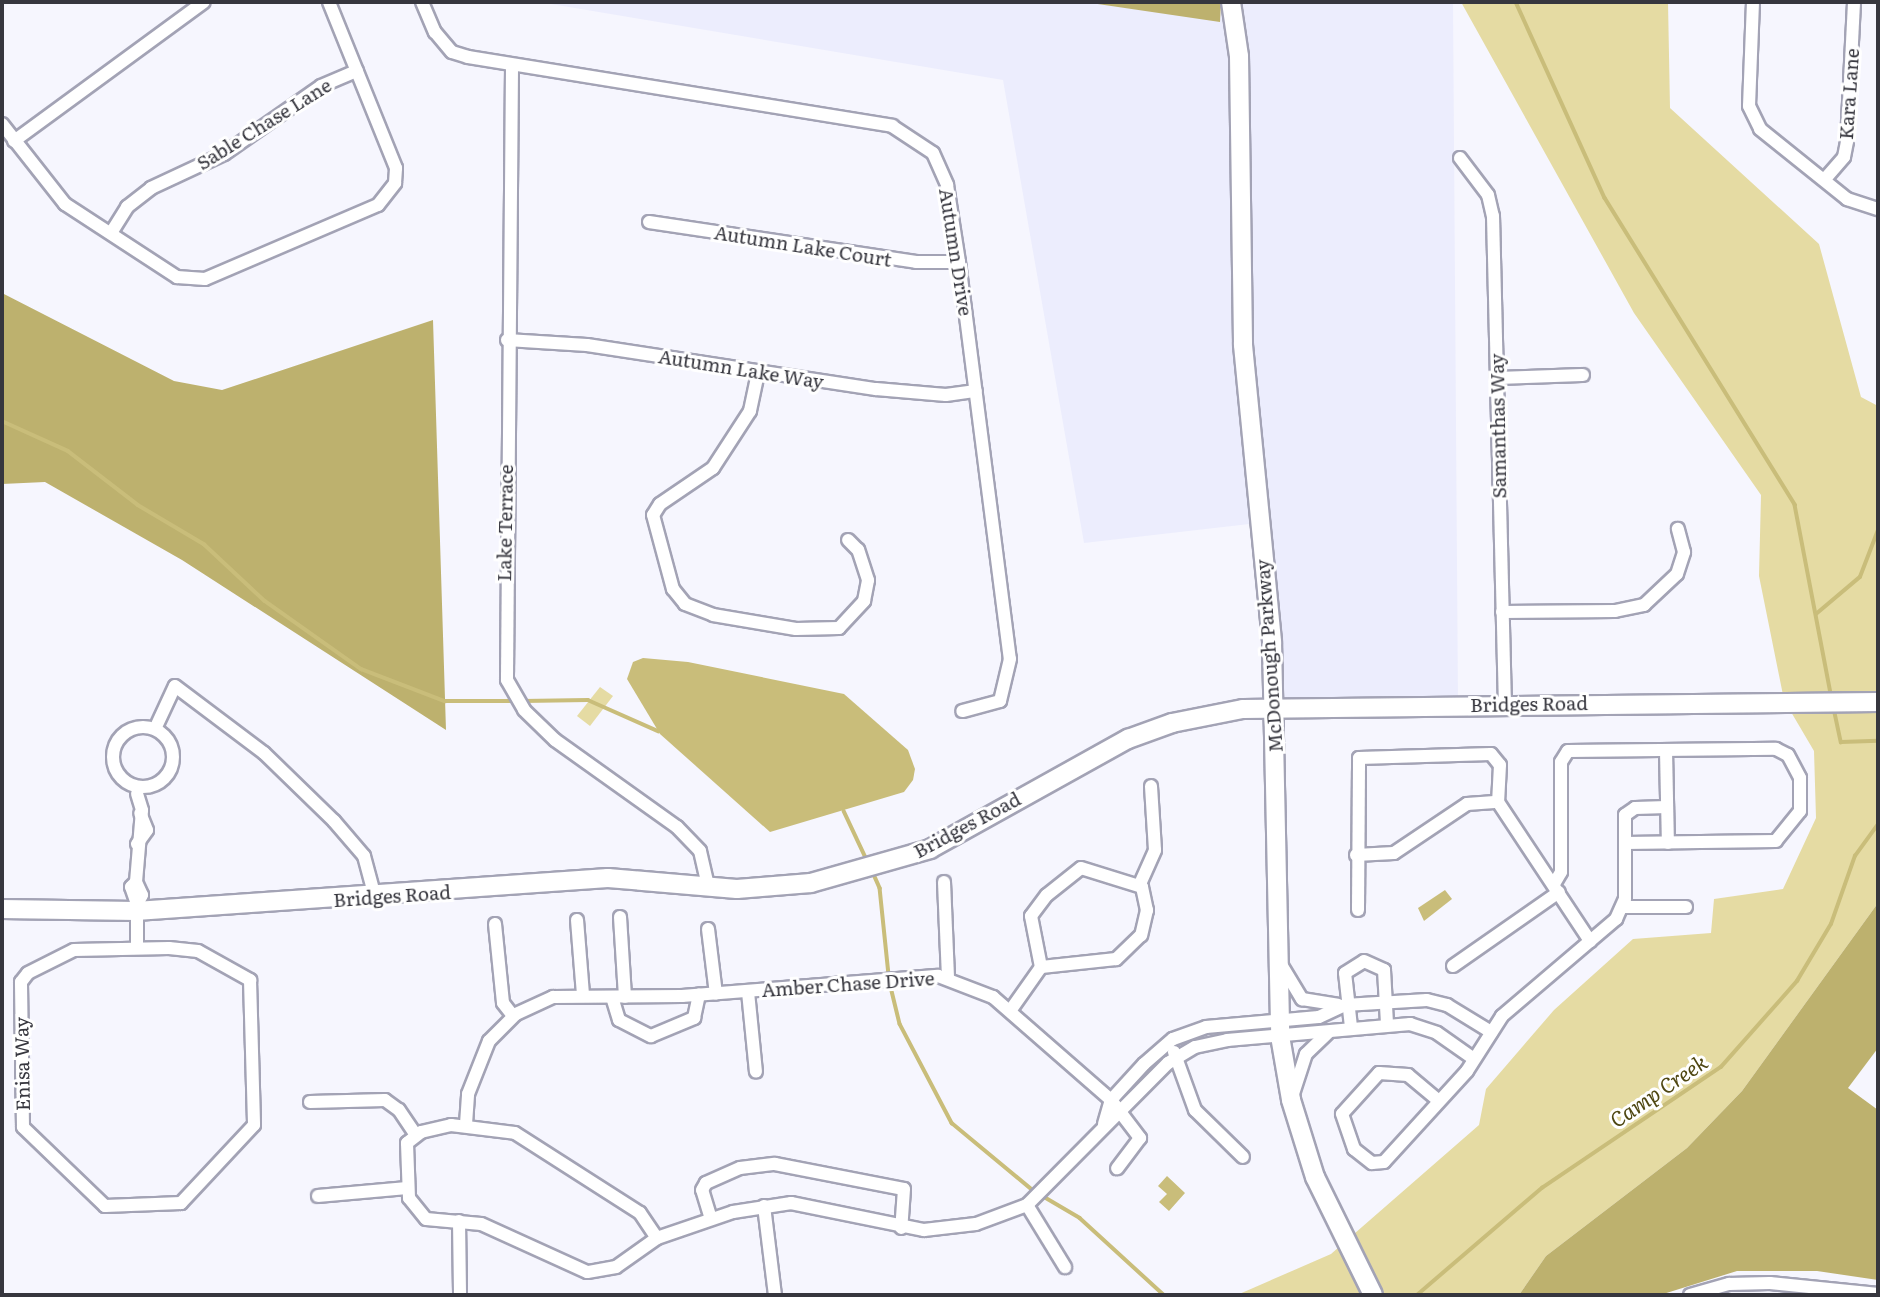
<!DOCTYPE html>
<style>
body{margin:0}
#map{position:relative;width:1880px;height:1297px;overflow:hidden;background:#f6f6fe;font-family:Literata,serif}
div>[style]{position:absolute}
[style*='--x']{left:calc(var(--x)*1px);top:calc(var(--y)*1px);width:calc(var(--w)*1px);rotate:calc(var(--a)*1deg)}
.built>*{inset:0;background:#ecedfd}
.green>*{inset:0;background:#e5dba3}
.forest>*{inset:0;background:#bdb16e}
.water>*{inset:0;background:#c9bd7a}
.stream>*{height:3.5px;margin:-1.75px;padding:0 1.75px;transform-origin:1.75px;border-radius:1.75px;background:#c9bd7a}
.roads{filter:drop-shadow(2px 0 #a3a3b5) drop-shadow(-2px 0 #a3a3b5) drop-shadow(0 2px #a3a3b5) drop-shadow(0 -2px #a3a3b5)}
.street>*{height:12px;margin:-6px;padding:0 6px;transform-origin:6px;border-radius:6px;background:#fff}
.street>.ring{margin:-6px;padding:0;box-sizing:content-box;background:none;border:12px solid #fff;border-radius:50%}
.secondary>*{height:18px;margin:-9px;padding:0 9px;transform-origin:9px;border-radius:9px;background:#fff}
span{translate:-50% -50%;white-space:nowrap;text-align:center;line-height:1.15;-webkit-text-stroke:6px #fff;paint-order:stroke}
.street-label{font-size:19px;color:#36363e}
.water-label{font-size:21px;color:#4f4712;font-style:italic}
.frame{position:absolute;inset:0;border:4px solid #36363e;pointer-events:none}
</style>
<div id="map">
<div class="built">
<i style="clip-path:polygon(539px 2px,1084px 2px,1220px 21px,1221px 2px,1453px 2px,1458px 703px,1277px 706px,1258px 523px,1084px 543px,1003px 80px)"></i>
</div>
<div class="green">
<i style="clip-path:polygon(1461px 2px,1668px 2px,1670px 108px,1819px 244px,1861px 397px,1878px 406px,1878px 903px,1742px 1091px,1687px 1148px,1546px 1256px,1519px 1295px,1237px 1295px,1331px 1254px,1479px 1125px,1486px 1089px,1554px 1010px,1633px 939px,1711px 933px,1714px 899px,1783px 889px,1816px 818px,1814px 751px,1784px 700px,1759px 576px,1761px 495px,1634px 313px)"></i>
<i style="clip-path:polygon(600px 687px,613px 696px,590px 726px,577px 716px)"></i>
</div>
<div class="forest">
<i style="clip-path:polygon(1084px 2px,1221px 2px,1220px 22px)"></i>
<i style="clip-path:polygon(2px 293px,174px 381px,222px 390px,433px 320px,446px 730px,182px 560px,45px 482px,2px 484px)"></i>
<i style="clip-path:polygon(1878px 903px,1878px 1048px,1848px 1088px,1878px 1110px,1878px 1280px,1817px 1271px,1737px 1271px,1660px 1295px,1519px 1295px,1546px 1256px,1687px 1148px,1742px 1091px)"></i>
</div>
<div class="water">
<i style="clip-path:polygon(643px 658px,688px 662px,844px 694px,908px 750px,915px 769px,913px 780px,904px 792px,770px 832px,660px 734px,627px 679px,633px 662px)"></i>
<i style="clip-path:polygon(1445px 890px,1452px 899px,1424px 921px,1418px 908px)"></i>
<i style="clip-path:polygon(1167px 1176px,1185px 1193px,1169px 1211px,1159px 1202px,1167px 1194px,1158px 1186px)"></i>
</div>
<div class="stream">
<i style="--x:1516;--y:2;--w:215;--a:65.6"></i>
<i style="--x:1605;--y:198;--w:361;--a:58.2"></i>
<i style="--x:1795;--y:505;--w:192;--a:79.2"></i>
<i style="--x:2;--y:421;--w:72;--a:24.4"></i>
<i style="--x:68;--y:451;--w:88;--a:37.6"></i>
<i style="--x:138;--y:505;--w:77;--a:30.6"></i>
<i style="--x:204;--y:544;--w:83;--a:43.1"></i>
<i style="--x:265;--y:601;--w:118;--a:35.3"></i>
<i style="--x:361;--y:669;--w:90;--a:20.9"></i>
<i style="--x:445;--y:701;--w:70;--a:0"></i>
<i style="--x:1816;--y:614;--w:57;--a:-40.1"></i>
<i style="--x:1860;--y:577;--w:50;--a:-69"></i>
<i style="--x:523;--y:701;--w:65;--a:-0.9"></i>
<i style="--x:588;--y:700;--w:77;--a:23.9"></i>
<i style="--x:1835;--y:713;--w:30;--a:78"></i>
<i style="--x:1841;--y:742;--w:37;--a:-2"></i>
<i style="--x:844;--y:811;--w:54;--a:64.9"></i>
<i style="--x:872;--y:870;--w:20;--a:66"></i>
<i style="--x:880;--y:888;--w:87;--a:84.1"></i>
<i style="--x:890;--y:983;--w:42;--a:76.3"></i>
<i style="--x:900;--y:1024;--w:112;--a:62.3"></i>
<i style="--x:952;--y:1123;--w:107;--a:39.7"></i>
<i style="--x:1041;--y:1195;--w:45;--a:30.5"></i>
<i style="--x:1080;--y:1218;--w:114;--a:42.5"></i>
<i style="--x:1417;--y:1295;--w:165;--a:-40.6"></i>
<i style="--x:1542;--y:1188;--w:216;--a:-34.1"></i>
<i style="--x:1721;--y:1067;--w:115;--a:-48.5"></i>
<i style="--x:1797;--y:981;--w:66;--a:-59.2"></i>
<i style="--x:1831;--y:924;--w:72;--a:-70.6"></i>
<i style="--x:1855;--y:856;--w:39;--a:-54"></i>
</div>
<div class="roads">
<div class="street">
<i style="--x:422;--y:2;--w:33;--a:67"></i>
<i style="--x:435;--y:32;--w:26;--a:50"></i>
<i style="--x:452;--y:52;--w:17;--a:17"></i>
<i style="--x:468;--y:57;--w:430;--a:9.2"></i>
<i style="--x:892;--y:126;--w:49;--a:33.4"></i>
<i style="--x:933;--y:153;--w:35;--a:66"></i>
<i style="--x:947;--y:185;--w:78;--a:81.1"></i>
<i style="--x:959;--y:262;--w:400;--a:82.7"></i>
<i style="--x:1010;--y:659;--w:43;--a:103.4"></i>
<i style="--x:1000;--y:701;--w:39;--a:165"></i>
<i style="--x:1753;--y:2;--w:104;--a:92.2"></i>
<i style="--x:1749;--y:106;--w:25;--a:64"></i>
<i style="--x:1760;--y:129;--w:112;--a:38.8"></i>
<i style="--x:1847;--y:199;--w:33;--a:18"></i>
<i style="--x:512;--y:68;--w:612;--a:90.47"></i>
<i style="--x:507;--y:680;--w:34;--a:60"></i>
<i style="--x:524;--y:710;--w:43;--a:44.1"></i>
<i style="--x:555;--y:740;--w:150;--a:35.5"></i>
<i style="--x:677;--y:827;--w:33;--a:46"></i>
<i style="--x:700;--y:851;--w:37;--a:77"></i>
<i style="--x:2;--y:124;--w:102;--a:51.8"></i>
<i style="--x:65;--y:204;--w:134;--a:33.1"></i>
<i style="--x:177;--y:277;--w:28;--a:4"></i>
<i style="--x:205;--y:279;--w:188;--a:-23.2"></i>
<i style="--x:378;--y:205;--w:28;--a:-52"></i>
<i style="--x:395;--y:183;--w:15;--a:-86"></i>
<i style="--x:396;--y:168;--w:179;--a:-112"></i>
<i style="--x:14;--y:141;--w:235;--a:-36.2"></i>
<i style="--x:1460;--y:158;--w:46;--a:52.9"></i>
<i style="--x:1488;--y:195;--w:22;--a:77"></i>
<i style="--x:1493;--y:216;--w:488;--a:88.6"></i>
<i style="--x:1825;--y:179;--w:29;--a:-49"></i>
<i style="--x:1844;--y:157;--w:16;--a:-79"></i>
<i style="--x:1847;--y:141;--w:139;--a:-87.1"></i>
<i style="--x:649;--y:222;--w:270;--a:8.5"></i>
<i style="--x:916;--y:262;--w:43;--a:0"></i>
<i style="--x:111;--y:233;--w:31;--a:-58"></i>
<i style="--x:127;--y:207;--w:31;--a:-38"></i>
<i style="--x:151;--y:188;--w:81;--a:-25"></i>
<i style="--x:224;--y:154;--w:118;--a:-35"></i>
<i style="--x:321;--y:86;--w:39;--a:-23"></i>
<i style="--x:507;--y:340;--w:80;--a:3.6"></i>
<i style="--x:587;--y:345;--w:292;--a:8.7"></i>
<i style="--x:876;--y:389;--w:70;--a:4.9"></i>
<i style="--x:946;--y:395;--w:30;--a:-8"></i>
<i style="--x:758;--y:373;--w:39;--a:102"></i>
<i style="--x:750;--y:411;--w:68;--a:123"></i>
<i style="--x:713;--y:468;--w:64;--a:145.8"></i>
<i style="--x:660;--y:504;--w:13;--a:122"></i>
<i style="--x:653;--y:515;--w:77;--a:74.9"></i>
<i style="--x:673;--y:589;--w:19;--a:51"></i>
<i style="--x:685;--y:604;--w:30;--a:21"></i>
<i style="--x:713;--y:615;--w:84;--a:9.6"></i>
<i style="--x:796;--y:629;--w:43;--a:-1.3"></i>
<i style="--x:839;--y:628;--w:37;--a:-47"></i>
<i style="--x:864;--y:601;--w:21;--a:-79"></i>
<i style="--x:868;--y:580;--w:32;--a:-108"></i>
<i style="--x:858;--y:550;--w:14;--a:-135"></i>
<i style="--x:1497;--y:378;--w:86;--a:-2"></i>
<i style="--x:1502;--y:612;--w:113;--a:-0.5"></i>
<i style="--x:1615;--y:611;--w:30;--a:-12"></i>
<i style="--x:1644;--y:605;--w:45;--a:-43.2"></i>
<i style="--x:1677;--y:574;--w:23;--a:-72"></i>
<i style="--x:1684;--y:552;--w:24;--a:-105"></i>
<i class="ring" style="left:113px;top:727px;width:48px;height:48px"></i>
<i style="--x:155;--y:729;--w:47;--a:-65.1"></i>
<i style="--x:175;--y:686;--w:111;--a:37"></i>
<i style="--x:264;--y:753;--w:98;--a:44.2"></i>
<i style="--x:334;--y:821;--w:46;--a:49.4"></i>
<i style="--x:364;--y:856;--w:42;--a:75"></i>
<i style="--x:1666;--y:751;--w:92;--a:88.8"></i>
<i style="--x:137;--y:844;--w:17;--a:-54"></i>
<i style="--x:147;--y:830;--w:18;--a:-112"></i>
<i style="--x:1356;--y:855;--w:38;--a:-3"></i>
<i style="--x:1394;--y:853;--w:88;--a:-33.9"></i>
<i style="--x:1467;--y:804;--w:31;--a:-4"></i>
<i style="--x:1498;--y:802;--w:167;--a:56.5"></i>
<i style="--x:1081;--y:868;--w:64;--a:17.3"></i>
<i style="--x:1142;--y:887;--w:24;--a:78"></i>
<i style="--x:1147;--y:910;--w:26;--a:103"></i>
<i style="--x:1141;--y:935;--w:35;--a:136"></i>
<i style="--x:1116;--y:959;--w:75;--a:173.9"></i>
<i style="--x:1041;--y:967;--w:52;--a:-101.1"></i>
<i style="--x:1031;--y:916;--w:26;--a:-53"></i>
<i style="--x:1047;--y:895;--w:43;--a:-38.5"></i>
<i style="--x:136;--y:882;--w:14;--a:65"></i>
<i style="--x:142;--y:895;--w:10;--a:119"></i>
<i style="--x:137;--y:904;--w:44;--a:90"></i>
<i style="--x:944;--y:882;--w:96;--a:87.6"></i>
<i style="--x:1140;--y:884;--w:37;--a:-66"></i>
<i style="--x:1155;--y:850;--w:64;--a:-93.6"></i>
<i style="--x:1554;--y:884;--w:14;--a:-60"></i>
<i style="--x:1561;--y:872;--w:110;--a:-90"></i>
<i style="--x:1561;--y:762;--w:13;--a:-58"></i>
<i style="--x:1568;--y:751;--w:208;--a:-0.6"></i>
<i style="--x:1776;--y:749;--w:13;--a:27"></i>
<i style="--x:1788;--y:755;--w:26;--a:62"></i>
<i style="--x:1800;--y:778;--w:33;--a:90"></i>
<i style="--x:1800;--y:811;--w:38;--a:129"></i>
<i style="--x:1776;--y:841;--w:151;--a:179.2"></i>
<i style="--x:137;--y:904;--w:18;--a:-109"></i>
<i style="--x:131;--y:887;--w:7;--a:-45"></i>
<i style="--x:136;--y:882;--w:72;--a:-85.2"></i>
<i style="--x:142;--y:810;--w:17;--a:-107"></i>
<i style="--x:1623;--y:907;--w:63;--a:0"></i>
<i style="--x:1358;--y:910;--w:152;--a:-89.6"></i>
<i style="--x:1359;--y:758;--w:132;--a:-1.7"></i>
<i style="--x:1491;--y:754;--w:14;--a:51"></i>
<i style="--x:1500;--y:765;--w:37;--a:93"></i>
<i style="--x:620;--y:917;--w:80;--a:86.4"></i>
<i style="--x:577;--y:920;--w:75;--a:85.4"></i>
<i style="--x:495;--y:924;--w:79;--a:84.2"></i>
<i style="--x:503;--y:1003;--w:16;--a:52"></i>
<i style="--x:708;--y:929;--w:65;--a:83"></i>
<i style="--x:169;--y:948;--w:29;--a:6"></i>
<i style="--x:198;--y:951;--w:60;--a:29.1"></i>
<i style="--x:250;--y:980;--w:145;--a:88.4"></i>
<i style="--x:254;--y:1125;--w:107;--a:133.1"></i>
<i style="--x:181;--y:1203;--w:76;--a:177.7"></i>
<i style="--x:105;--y:1206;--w:114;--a:-136.1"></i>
<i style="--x:23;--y:1127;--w:145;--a:-90.8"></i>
<i style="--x:21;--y:982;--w:11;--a:-52"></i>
<i style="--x:28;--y:973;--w:51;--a:-26.6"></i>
<i style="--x:74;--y:950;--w:95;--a:-1.2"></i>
<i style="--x:1282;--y:966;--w:39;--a:59"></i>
<i style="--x:1302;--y:999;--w:36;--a:9"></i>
<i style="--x:1453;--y:966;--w:129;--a:-34.9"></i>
<i style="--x:748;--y:992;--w:80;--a:84.3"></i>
<i style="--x:612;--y:997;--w:24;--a:73"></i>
<i style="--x:619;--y:1020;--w:36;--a:27"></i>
<i style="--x:651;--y:1036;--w:47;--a:-22.7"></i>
<i style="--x:694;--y:1018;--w:24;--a:-78"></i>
<i style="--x:1010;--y:1011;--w:54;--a:-54.8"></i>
<i style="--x:1351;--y:1027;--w:54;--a:-96.3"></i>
<i style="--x:1345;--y:973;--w:22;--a:-32"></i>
<i style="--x:1364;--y:961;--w:22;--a:24"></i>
<i style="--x:1384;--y:970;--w:54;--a:86.8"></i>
<i style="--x:1174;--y:1052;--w:62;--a:70.1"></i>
<i style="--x:1195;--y:1110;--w:67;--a:44.4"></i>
<i style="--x:1292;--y:1097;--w:45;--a:-72"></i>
<i style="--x:1306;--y:1054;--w:30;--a:-44"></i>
<i style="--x:1439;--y:1101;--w:40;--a:-140"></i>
<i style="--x:1408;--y:1075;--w:29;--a:-176"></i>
<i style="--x:1379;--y:1073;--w:55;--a:132.1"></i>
<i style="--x:1342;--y:1114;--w:37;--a:71"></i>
<i style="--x:1354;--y:1149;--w:23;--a:38"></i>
<i style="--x:1372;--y:1163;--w:12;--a:-5"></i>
<i style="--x:1384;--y:1162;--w:123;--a:-47.6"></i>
<i style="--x:1467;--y:1071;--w:65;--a:-57.5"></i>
<i style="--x:1502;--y:1016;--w:150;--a:-40.4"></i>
<i style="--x:1616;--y:919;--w:22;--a:-66"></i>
<i style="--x:1625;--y:899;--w:84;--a:-90"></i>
<i style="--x:1625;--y:815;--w:12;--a:-35"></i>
<i style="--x:1635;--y:808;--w:32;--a:-2"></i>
<i style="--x:310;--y:1102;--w:75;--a:-1.5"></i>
<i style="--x:385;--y:1100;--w:17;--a:36"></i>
<i style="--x:399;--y:1110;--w:30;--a:56"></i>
<i style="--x:466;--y:1124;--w:30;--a:-86"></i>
<i style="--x:468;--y:1094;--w:57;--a:-68.4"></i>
<i style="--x:489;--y:1041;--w:38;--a:-45"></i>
<i style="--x:516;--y:1014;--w:41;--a:-24.7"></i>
<i style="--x:553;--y:997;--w:129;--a:-0.4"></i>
<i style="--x:682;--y:996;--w:257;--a:-4.5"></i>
<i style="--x:938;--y:976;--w:59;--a:20.9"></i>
<i style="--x:993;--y:997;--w:157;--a:41.1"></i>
<i style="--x:1111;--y:1100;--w:48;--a:52.7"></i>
<i style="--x:1140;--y:1138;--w:38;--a:127"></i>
<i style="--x:1104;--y:1124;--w:25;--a:-74"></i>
<i style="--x:1111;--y:1100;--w:49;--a:-47.5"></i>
<i style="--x:1144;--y:1064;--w:38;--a:-41"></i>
<i style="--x:1173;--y:1039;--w:35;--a:-20"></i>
<i style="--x:1206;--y:1027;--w:113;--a:-5.1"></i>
<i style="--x:1319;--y:1017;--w:29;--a:-25"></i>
<i style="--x:1345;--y:1005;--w:82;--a:-3.5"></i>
<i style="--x:1427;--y:1000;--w:21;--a:14"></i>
<i style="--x:1447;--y:1005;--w:52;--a:31.5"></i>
<i style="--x:318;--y:1196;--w:89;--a:-5.1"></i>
<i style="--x:1027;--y:1205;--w:73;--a:58.5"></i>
<i style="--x:764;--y:1206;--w:90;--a:83"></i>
<i style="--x:711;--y:1219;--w:30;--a:-107"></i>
<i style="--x:702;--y:1190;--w:8;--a:-60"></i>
<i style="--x:706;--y:1183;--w:37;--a:-24"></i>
<i style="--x:740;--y:1168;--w:35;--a:-7"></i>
<i style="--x:775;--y:1164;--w:131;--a:11"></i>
<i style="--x:904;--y:1189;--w:39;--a:94"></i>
<i style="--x:459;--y:1221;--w:74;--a:89.2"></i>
<i style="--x:657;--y:1238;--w:50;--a:144.7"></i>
<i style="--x:616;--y:1267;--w:29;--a:170"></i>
<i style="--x:587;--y:1272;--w:116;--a:-155.6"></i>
<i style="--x:481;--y:1224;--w:55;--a:-174.8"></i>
<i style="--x:426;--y:1219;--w:27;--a:-129"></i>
<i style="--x:409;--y:1198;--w:55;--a:-92.1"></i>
<i style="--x:407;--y:1143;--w:18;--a:-38"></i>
<i style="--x:421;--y:1132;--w:31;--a:-13"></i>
<i style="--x:451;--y:1125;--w:64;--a:7.1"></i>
<i style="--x:515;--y:1133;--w:148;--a:32.6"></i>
<i style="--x:640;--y:1213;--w:30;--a:56"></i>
<i style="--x:657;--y:1238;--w:80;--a:-18.9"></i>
<i style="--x:733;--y:1212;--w:59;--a:-8.8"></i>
<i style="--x:791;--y:1203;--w:136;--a:11.5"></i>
<i style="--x:924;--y:1230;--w:52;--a:-6.6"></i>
<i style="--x:976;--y:1224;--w:54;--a:-20.4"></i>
<i style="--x:1027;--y:1205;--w:200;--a:-45.2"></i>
<i style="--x:1168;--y:1063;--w:31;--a:-31"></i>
<i style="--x:1195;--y:1047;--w:33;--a:-12"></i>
<i style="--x:1227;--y:1040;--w:184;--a:-5"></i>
<i style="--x:1410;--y:1024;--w:28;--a:18"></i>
<i style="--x:1437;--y:1033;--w:45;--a:35.1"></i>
<i style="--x:1690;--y:1295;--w:41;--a:-15.8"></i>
<i style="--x:1729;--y:1284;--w:41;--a:-1.4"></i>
<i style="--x:1770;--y:1283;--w:109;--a:5.8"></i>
</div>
<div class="secondary">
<i style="--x:1231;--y:2;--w:55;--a:81.6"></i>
<i style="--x:1239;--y:56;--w:289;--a:89.2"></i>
<i style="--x:1243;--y:345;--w:298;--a:84.4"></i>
<i style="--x:1272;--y:642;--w:394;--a:88.8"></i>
<i style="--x:1280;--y:1036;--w:65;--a:80.2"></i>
<i style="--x:1291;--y:1100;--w:81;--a:72.7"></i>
<i style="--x:1315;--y:1177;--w:131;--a:63.8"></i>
<i style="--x:2;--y:909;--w:134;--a:0.9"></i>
<i style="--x:136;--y:911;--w:473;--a:-4"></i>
<i style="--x:608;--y:878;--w:129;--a:4.9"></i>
<i style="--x:737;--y:889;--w:74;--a:-4.6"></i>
<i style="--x:811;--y:883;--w:124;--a:-15.9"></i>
<i style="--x:930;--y:849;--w:227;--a:-29.1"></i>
<i style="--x:1128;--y:739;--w:47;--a:-20"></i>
<i style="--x:1172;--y:723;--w:72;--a:-11.2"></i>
<i style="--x:1243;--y:709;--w:635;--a:-0.63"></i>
</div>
</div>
<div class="street-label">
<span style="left:1849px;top:94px;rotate:-86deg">Kara Lane</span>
<span style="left:264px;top:124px;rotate:-32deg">Sable Chase Lane</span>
<span style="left:803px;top:246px;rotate:9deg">Autumn Lake Court</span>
<span style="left:956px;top:252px;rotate:81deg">Autumn Drive</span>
<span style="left:741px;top:369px;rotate:9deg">Autumn Lake Way</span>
<span style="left:1498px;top:426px;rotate:-91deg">Samanthas Way</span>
<span style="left:505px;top:523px;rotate:-89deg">Lake Terrace</span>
<span style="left:1269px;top:656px;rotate:-94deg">McDonough Parkway</span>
<span style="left:1529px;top:704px;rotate:-1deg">Bridges Road</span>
<span style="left:967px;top:825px;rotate:-28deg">Bridges Road</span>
<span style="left:392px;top:896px;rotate:-4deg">Bridges Road</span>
<span style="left:848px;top:984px;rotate:-4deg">Amber Chase Drive</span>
<span style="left:22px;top:1064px;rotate:-91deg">Enisa Way</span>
</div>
<div class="water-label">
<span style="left:1658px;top:1090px;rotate:-34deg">Camp Creek</span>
</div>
<div class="frame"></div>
</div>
